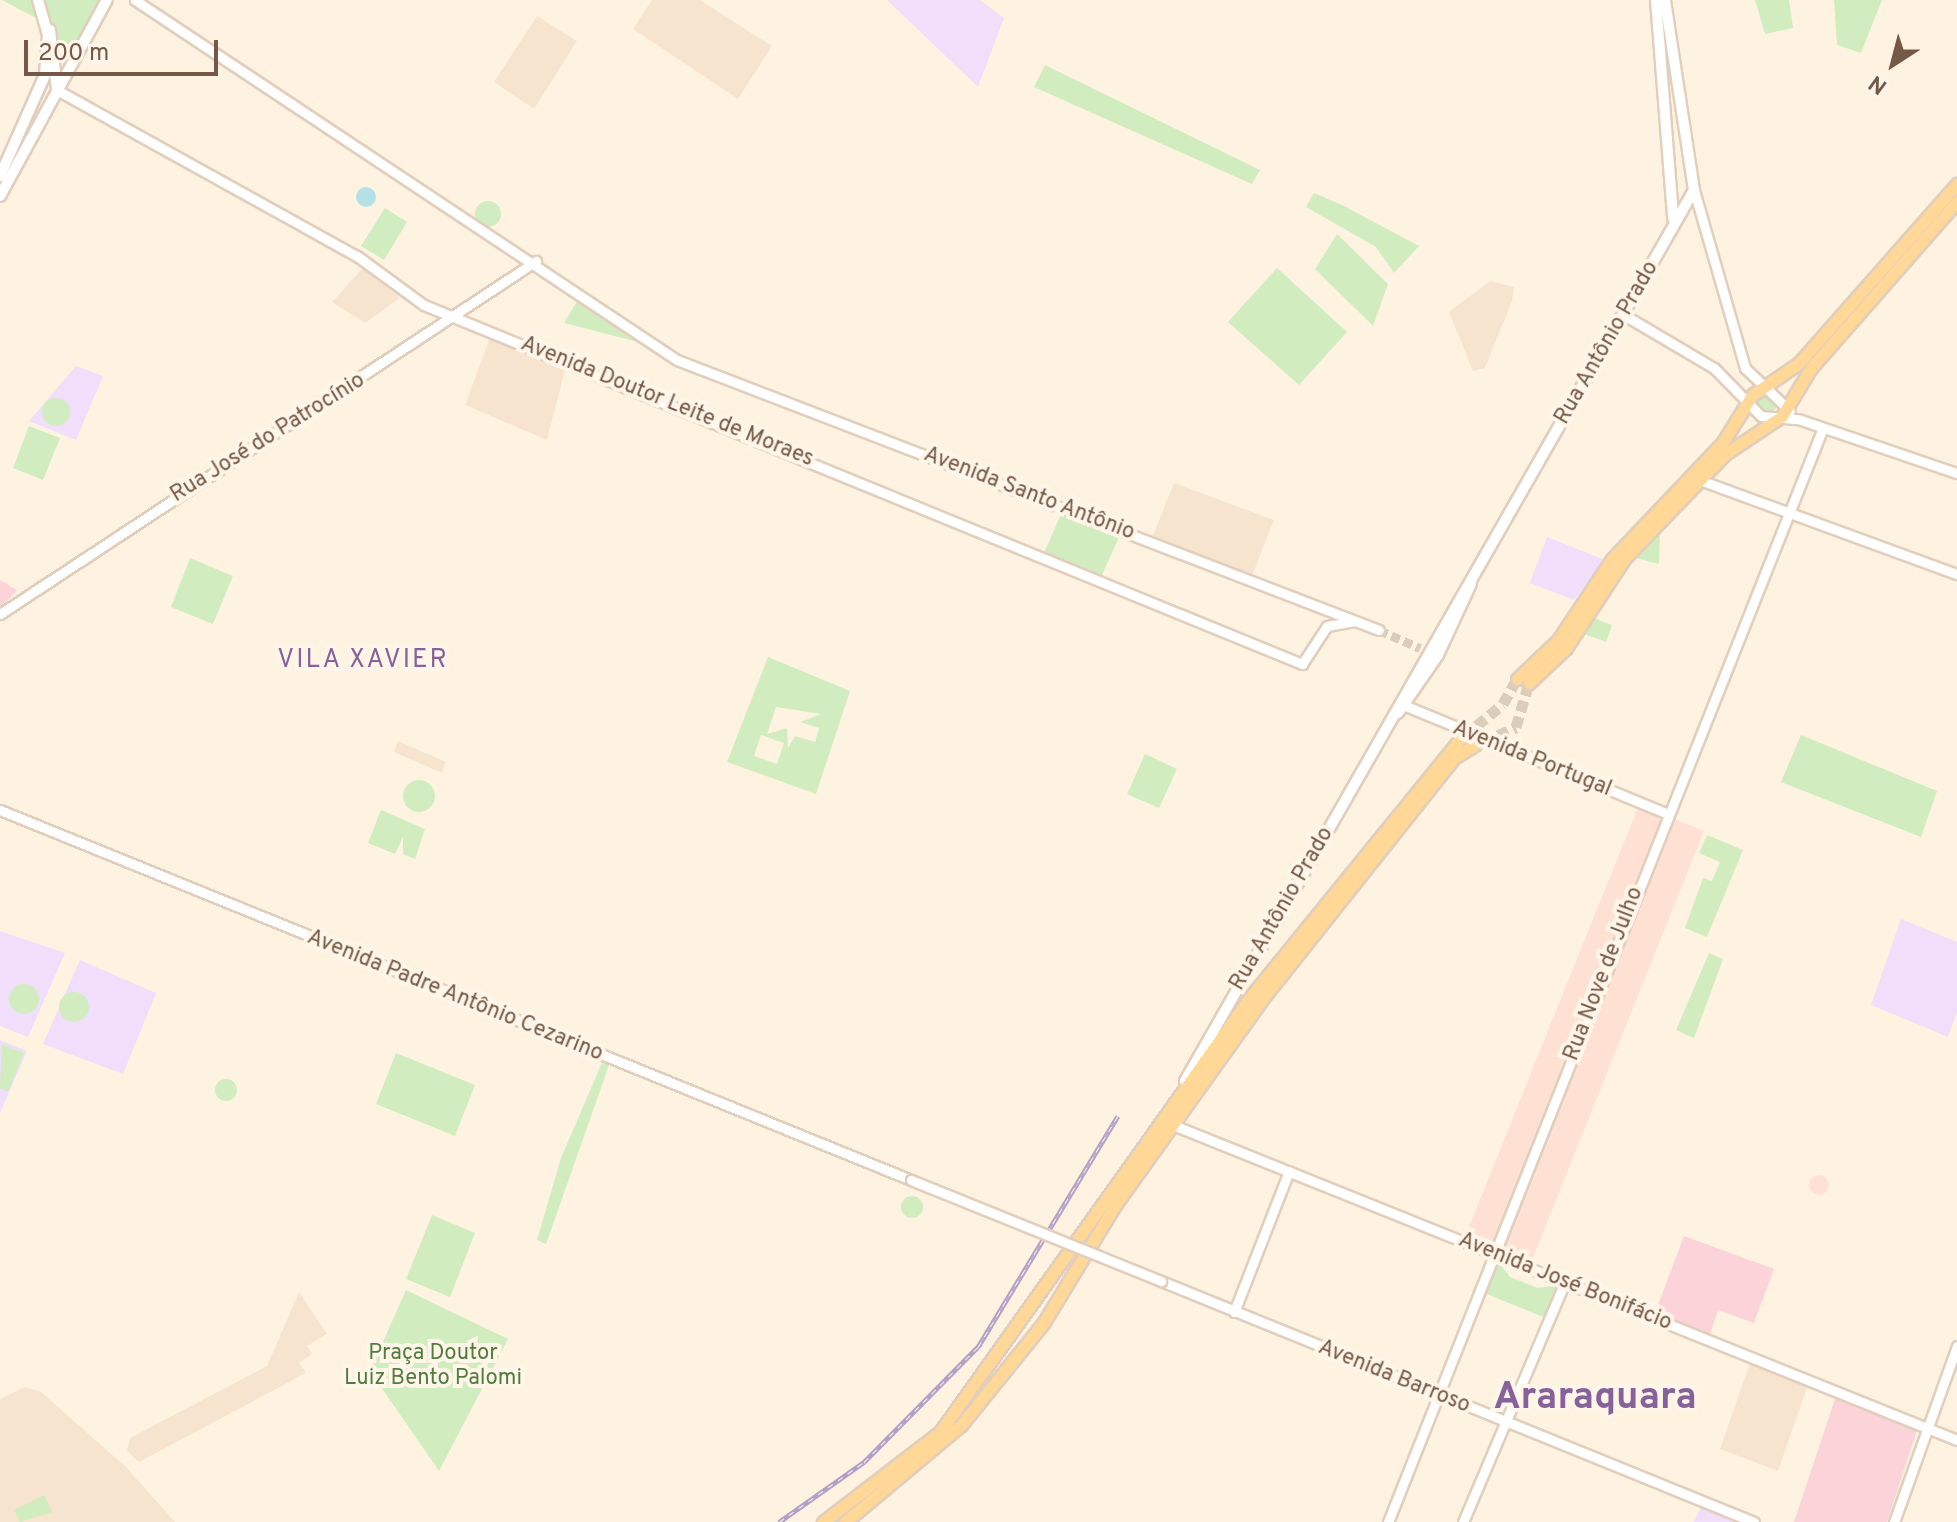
<!DOCTYPE html>
<meta charset="utf-8">
<style>
body{margin:0}
#map{position:relative;width:1957px;height:1522px;overflow:hidden;background:#fef3e1;font-family:Overpass,sans-serif}
div>[style]{position:absolute}
[style*='--x']{left:calc(var(--x)*1px);top:calc(var(--y)*1px);width:calc(var(--w)*1px);rotate:calc(var(--a)*1deg)}
.residential>*{inset:0;background:#f6e4cf}
.commercial>*{inset:0;background:#ffe1d4}
.round{border-radius:50%}
.education>*{inset:0;background:#f0defa}
.medical>*{inset:0;background:#fcd3d8}
.green>*{inset:0;background:#d1ecbf}
.water>*{inset:0;background:#b4e1e8}
.tertiary-tunnel>*{height:9px;margin-top:-4.5px;transform-origin:0;background:repeating-linear-gradient(90deg,#dcccba 0 9px,transparent 0 13.5px)}
.primary-tunnel>*{height:11px;margin-top:-5.5px;transform-origin:0;background:repeating-linear-gradient(90deg,#dcccba 0 11px,transparent 0 16.5px)}
.roads{filter:drop-shadow(2px 0 #e2cebc) drop-shadow(-2px 0 #e2cebc) drop-shadow(0 2px #e2cebc) drop-shadow(0 -2px #e2cebc)}
.tertiary>*{height:9px;margin:-4.5px;padding:0 4.5px;transform-origin:4.5px;border-radius:4.5px;background:#fff}
.secondary>*{height:10px;margin:-5px;padding:0 5px;transform-origin:5px;border-radius:5px;background:#fff}
.primary>*{height:11px;margin:-5.5px;padding:0 5.5px;transform-origin:5.5px;border-radius:5.5px;background:#ffd897}
.rail>*{height:5px;margin-top:-2.5px;transform-origin:0;background:repeating-linear-gradient(90deg,#fff6e9 0 6px,#b59fc7 0 12px);box-sizing:border-box;border-block:2px solid #b59fc7}
.bridges{filter:drop-shadow(2px 0 #e2cebc) drop-shadow(-2px 0 #e2cebc) drop-shadow(0 2px #e2cebc) drop-shadow(0 -2px #e2cebc)}
.tertiary-bridge>*{height:9px;margin:-4.5px;padding:0 4.5px;transform-origin:4.5px;border-radius:4.5px;background:#fff}
span{translate:-50% -50%;white-space:nowrap;text-align:center;line-height:1.15;-webkit-text-stroke:8px #fff6e9;paint-order:stroke}
.street-label{font-size:22px;color:#765846}
.park-label{font-size:22px;color:#507d3d}
.quarter-label{font-size:26px;color:#87619a;letter-spacing:2px}
.town-label{font-size:38px;color:#87619a;font-weight:700}
.north{position:absolute;left:1853px;top:24px;width:80px;height:80px;-webkit-text-stroke:6px #fff6e9;paint-order:stroke;rotate:216deg;font-size:22px;font-weight:700;line-height:32px;text-align:center;color:#765846}
.north::after{content:'';display:block;margin:auto;width:28px;height:36px;background:#765846;clip-path:polygon(50% 0,100% 100%,50% 72%,0 100%)}
.scale{position:absolute;left:24px;top:40px;width:194px;height:36px;box-sizing:border-box;border:4px solid #765846;border-top:0;padding-left:10px;font-size:24px;line-height:28px;white-space:nowrap;color:#765846;-webkit-text-stroke:6px #fff6e9;paint-order:stroke}
</style>
<div id="map">
<div class="residential">
<i style="clip-path:polygon(652px 0,700px 0,772px 46px,738px 99px,633px 29px)"></i>
<i style="clip-path:polygon(537px 16px,577px 41px,534px 109px,494px 82px)"></i>
<i style="clip-path:polygon(363px 268px,400px 298px,365px 323px,332px 302px)"></i>
<i style="clip-path:polygon(1490px 281px,1514px 287px,1512px 301px,1485px 368px,1473px 371px,1449px 312px)"></i>
<i style="clip-path:polygon(490px 338px,565px 370px,547px 440px,465px 405px)"></i>
<i style="clip-path:polygon(1174px 483px,1274px 520px,1252px 576px,1152px 538px)"></i>
<i style="clip-path:polygon(398px 741px,446px 762px,442px 773px,394px 752px)"></i>
<i style="clip-path:polygon(299px 1292px,327px 1334px,307px 1346px,312px 1354px,299px 1363px,306px 1373px,139px 1462px,127px 1451px,130px 1438px,267px 1366px)"></i>
<i style="clip-path:polygon(1750px 1363px,1808px 1385px,1778px 1471px,1720px 1449px)"></i>
<i style="clip-path:polygon(25px 1387px,41px 1392px,126px 1467px,175px 1522px,0 1522px,0 1399px)"></i>
</div>
<div class="commercial">
<i style="clip-path:polygon(1639px 805px,1704px 831px,1530px 1265px,1464px 1239px)"></i>
<i class="round" style="left:1809px;top:1175px;width:20px;height:20px"></i>
</div>
<div class="education">
<i style="clip-path:polygon(887px 0,980px 0,1004px 18px,978px 87px)"></i>
<i style="clip-path:polygon(76px 366px,103px 376px,76px 440px,29px 421px)"></i>
<i style="clip-path:polygon(1547px 537px,1605px 560px,1574px 600px,1530px 583px)"></i>
<i style="clip-path:polygon(1901px 919px,1957px 942px,1957px 1012px,1948px 1037px,1871px 1005px)"></i>
<i style="clip-path:polygon(0 931px,65px 953px,28px 1037px,0 1026px)"></i>
<i style="clip-path:polygon(80px 960px,156px 993px,123px 1074px,43px 1044px)"></i>
<i style="clip-path:polygon(0 1040px,27px 1051px,0 1113px)"></i>
<i style="clip-path:polygon(1701px 1507px,1729px 1519px,1739px 1522px,1694px 1522px)"></i>
</div>
<div class="medical">
<i style="clip-path:polygon(0 580px,17px 590px,0 609px)"></i>
<i style="clip-path:polygon(1684px 1236px,1774px 1269px,1754px 1323px,1718px 1310px,1710px 1334px,1655px 1313px)"></i>
<i style="clip-path:polygon(1836px 1396px,1917px 1430px,1887px 1522px,1794px 1522px)"></i>
</div>
<div class="green">
<i style="clip-path:polygon(2px 0,36px 0,38px 17px,34px 17px)"></i>
<i style="clip-path:polygon(44px 0,102px 0,72px 53px,61px 47px)"></i>
<i style="clip-path:polygon(1755px 0,1789px 0,1793px 28px,1765px 34px)"></i>
<i style="clip-path:polygon(1834px 0,1882px 0,1861px 53px,1837px 45px)"></i>
<i style="clip-path:polygon(1045px 65px,1260px 170px,1252px 184px,1034px 87px)"></i>
<i style="clip-path:polygon(1314px 193px,1342px 205px,1419px 246px,1394px 273px,1376px 247px,1306px 207px)"></i>
<i class="round" style="left:475px;top:201px;width:26px;height:26px"></i>
<i style="clip-path:polygon(385px 208px,407px 222px,384px 260px,361px 246px)"></i>
<i style="clip-path:polygon(1337px 234px,1388px 284px,1373px 326px,1315px 269px)"></i>
<i style="clip-path:polygon(1277px 268px,1347px 332px,1299px 385px,1228px 322px)"></i>
<i style="clip-path:polygon(579px 298px,654px 346px,564px 323px)"></i>
<i class="round" style="left:1756px;top:395px;width:20px;height:20px"></i>
<i class="round" style="left:42px;top:398px;width:28px;height:28px"></i>
<i style="clip-path:polygon(29px 426px,60px 438px,43px 480px,13px 468px)"></i>
<i style="clip-path:polygon(1062px 512px,1120px 535px,1101px 577px,1044px 553px)"></i>
<i style="clip-path:polygon(1660px 527px,1659px 564px,1636px 558px,1635px 554px)"></i>
<i style="clip-path:polygon(190px 558px,233px 576px,213px 624px,171px 607px)"></i>
<i style="clip-path:polygon(1591px 617px,1612px 625px,1606px 642px,1576px 631px)"></i>
<i style="clip-path:polygon(evenodd,768px 657px,850px 691px,816px 794px,727px 762px,768px 657px,776px 707px,821px 714px,800px 722px,819px 728px,815px 742px,795px 736px,788px 748px,787px 728px,767px 734px,776px 707px,768px 657px,761px 735px,784px 743px,777px 764px,754px 756px,761px 735px)"></i>
<i style="clip-path:polygon(1801px 735px,1937px 791px,1921px 837px,1781px 782px)"></i>
<i style="clip-path:polygon(1145px 754px,1177px 769px,1159px 808px,1127px 794px)"></i>
<i class="round" style="left:403px;top:780px;width:32px;height:32px"></i>
<i style="clip-path:polygon(381px 810px,425px 829px,415px 859px,403px 854px,403px 837px,395px 854px,368px 843px)"></i>
<i style="clip-path:polygon(1707px 835px,1743px 850px,1707px 937px,1685px 928px,1703px 878px,1712px 881px,1720px 862px,1699px 853px)"></i>
<i style="clip-path:polygon(1709px 953px,1723px 959px,1694px 1038px,1676px 1030px)"></i>
<i class="round" style="left:9px;top:984px;width:30px;height:30px"></i>
<i class="round" style="left:59px;top:992px;width:30px;height:30px"></i>
<i style="clip-path:polygon(2px 1044px,24px 1053px,8px 1092px,0 1088px)"></i>
<i style="clip-path:polygon(607px 1051px,613px 1054px,546px 1244px,537px 1240px,561px 1158px)"></i>
<i style="clip-path:polygon(396px 1053px,475px 1085px,455px 1136px,376px 1104px)"></i>
<i class="round" style="left:215px;top:1079px;width:22px;height:22px"></i>
<i class="round" style="left:901px;top:1196px;width:22px;height:22px"></i>
<i style="clip-path:polygon(432px 1215px,475px 1233px,450px 1297px,406px 1279px)"></i>
<i style="clip-path:polygon(1497px 1260px,1510px 1277px,1538px 1288px,1559px 1285px,1546px 1318px,1484px 1293px)"></i>
<i style="clip-path:polygon(406px 1290px,508px 1339px,439px 1471px,370px 1371px)"></i>
<i style="clip-path:polygon(44px 1495px,52px 1512px,20px 1522px,14px 1510px)"></i>
</div>
<div class="water">
<i class="round" style="left:356px;top:187px;width:20px;height:20px"></i>
</div>
<div class="tertiary-tunnel">
<i style="--x:1379;--y:630;--w:45;--a:23.7"></i>
</div>
<div class="primary-tunnel">
<i style="--x:1464;--y:736;--w:50;--a:-39.4"></i>
<i style="--x:1503;--y:704;--w:29;--a:-61"></i>
<i style="--x:1483;--y:742;--w:36;--a:-24"></i>
<i style="--x:1516;--y:727;--w:46;--a:-73.5"></i>
</div>
<div class="roads">
<div class="tertiary">
<i style="--x:135;--y:0;--w:651;--a:33.59"></i>
<i style="--x:677;--y:360;--w:752;--a:21.04"></i>
<i style="--x:57;--y:90;--w:343;--a:29"></i>
<i style="--x:357;--y:256;--w:83;--a:36.2"></i>
<i style="--x:424;--y:305;--w:949;--a:22.24"></i>
<i style="--x:1302;--y:664;--w:45;--a:-56.7"></i>
<i style="--x:1327;--y:626;--w:28;--a:-10"></i>
<i style="--x:1694;--y:190;--w:185;--a:74"></i>
<i style="--x:1745;--y:368;--w:62;--a:43.7"></i>
<i style="--x:1624;--y:315;--w:104;--a:30.5"></i>
<i style="--x:1714;--y:368;--w:67;--a:45.6"></i>
<i style="--x:1761;--y:416;--w:37;--a:5"></i>
<i style="--x:1798;--y:419;--w:168;--a:18.8"></i>
<i style="--x:1697;--y:479;--w:277;--a:20.1"></i>
<i style="--x:0;--y:614;--w:642;--a:-33.37"></i>
<i style="--x:1401;--y:704;--w:286;--a:22.4"></i>
<i style="--x:0;--y:810;--w:983;--a:22.1"></i>
<i style="--x:1173;--y:1125;--w:845;--a:21.89"></i>
<i style="--x:1161;--y:1281;--w:640;--a:22.12"></i>
<i style="--x:1234;--y:1312;--w:151;--a:-68.7"></i>
<i style="--x:1388;--y:1522;--w:1177;--a:-68.32"></i>
<i style="--x:1463;--y:1522;--w:261;--a:-67"></i>
<i style="--x:1894;--y:1522;--w:187;--a:-70.3"></i>
</div>
<div class="secondary">
<i style="--x:1656;--y:0;--w:219;--a:85.5"></i>
<i style="--x:50;--y:30;--w:60;--a:83.3"></i>
<i style="--x:0;--y:176;--w:111;--a:-66"></i>
<i style="--x:45;--y:75;--w:40;--a:-85.7"></i>
<i style="--x:48;--y:35;--w:36;--a:-106"></i>
<i style="--x:0;--y:196;--w:223;--a:-61.4"></i>
<i style="--x:1398;--y:713;--w:70;--a:-55.4"></i>
<i style="--x:1438;--y:655;--w:78;--a:-65.1"></i>
<i style="--x:1185;--y:1081;--w:1026;--a:-60.26"></i>
<i style="--x:1694;--y:190;--w:192;--a:-98.7"></i>
</div>
<div class="primary">
<i style="--x:1517;--y:679;--w:57;--a:-43.6"></i>
<i style="--x:1558;--y:640;--w:97;--a:-56.3"></i>
<i style="--x:1612;--y:559;--w:161;--a:-46.5"></i>
<i style="--x:1723;--y:442;--w:55;--a:-58.3"></i>
<i style="--x:1752;--y:395;--w:57;--a:-34.2"></i>
<i style="--x:1799;--y:363;--w:239;--a:-48.6"></i>
<i style="--x:1529;--y:683;--w:51;--a:-43.4"></i>
<i style="--x:1566;--y:648;--w:108;--a:-56.8"></i>
<i style="--x:1625;--y:558;--w:144;--a:-46.1"></i>
<i style="--x:1725;--y:454;--w:69;--a:-33.7"></i>
<i style="--x:1782;--y:416;--w:56;--a:-58.9"></i>
<i style="--x:1811;--y:368;--w:222;--a:-48.8"></i>
<i style="--x:823;--y:1522;--w:148;--a:-37.6"></i>
<i style="--x:940;--y:1432;--w:531;--a:-54.51"></i>
<i style="--x:1248;--y:1000;--w:338;--a:-50.9"></i>
<i style="--x:845;--y:1522;--w:151;--a:-39.9"></i>
<i style="--x:961;--y:1425;--w:132;--a:-51.1"></i>
<i style="--x:1044;--y:1322;--w:137;--a:-58.7"></i>
<i style="--x:1115;--y:1205;--w:261;--a:-54.4"></i>
<i style="--x:1267;--y:993;--w:302;--a:-51.5"></i>
<i style="--x:1455;--y:757;--w:23;--a:-31"></i>
</div>
</div>
<div class="rail">
<i style="--x:779;--y:1522;--w:104;--a:-35.2"></i>
<i style="--x:864;--y:1462;--w:162;--a:-45.3"></i>
<i style="--x:978;--y:1347;--w:270;--a:-58.8"></i>
</div>
<div class="bridges">
<div class="tertiary-bridge">
<i style="--x:911;--y:1180;--w:270;--a:22"></i>
</div>
</div>
<div class="street-label">
<span style="left:1607px;top:343px;rotate:-60deg">Rua Antônio Prado</span>
<span style="left:667px;top:402px;rotate:22deg">Avenida Doutor Leite de Moraes</span>
<span style="left:268px;top:438px;rotate:-32deg">Rua José do Patrocínio</span>
<span style="left:1029px;top:494px;rotate:21deg">Avenida Santo Antônio</span>
<span style="left:1532px;top:759px;rotate:22deg">Avenida Portugal</span>
<span style="left:1282px;top:909px;rotate:-60deg">Rua Antônio Prado</span>
<span style="left:1604px;top:974px;rotate:-69deg">Rua Nove de Julho</span>
<span style="left:455px;top:996px;rotate:22deg">Avenida Padre Antônio Cezarino</span>
<span style="left:1565px;top:1282px;rotate:22deg">Avenida José Bonifácio</span>
<span style="left:1394px;top:1377px;rotate:22deg">Avenida Barroso</span>
</div>
<div class="park-label">
<span style="left:433px;top:1366px">Praça Doutor<br>Luiz Bento Palomi</span>
</div>
<div class="quarter-label">
<span style="left:363px;top:661px">VILA XAVIER</span>
</div>
<div class="town-label">
<span style="left:1595px;top:1399px">Araraquara</span>
</div>
<div class="north">N</div>
<div class="scale">200 m</div>
</div>
